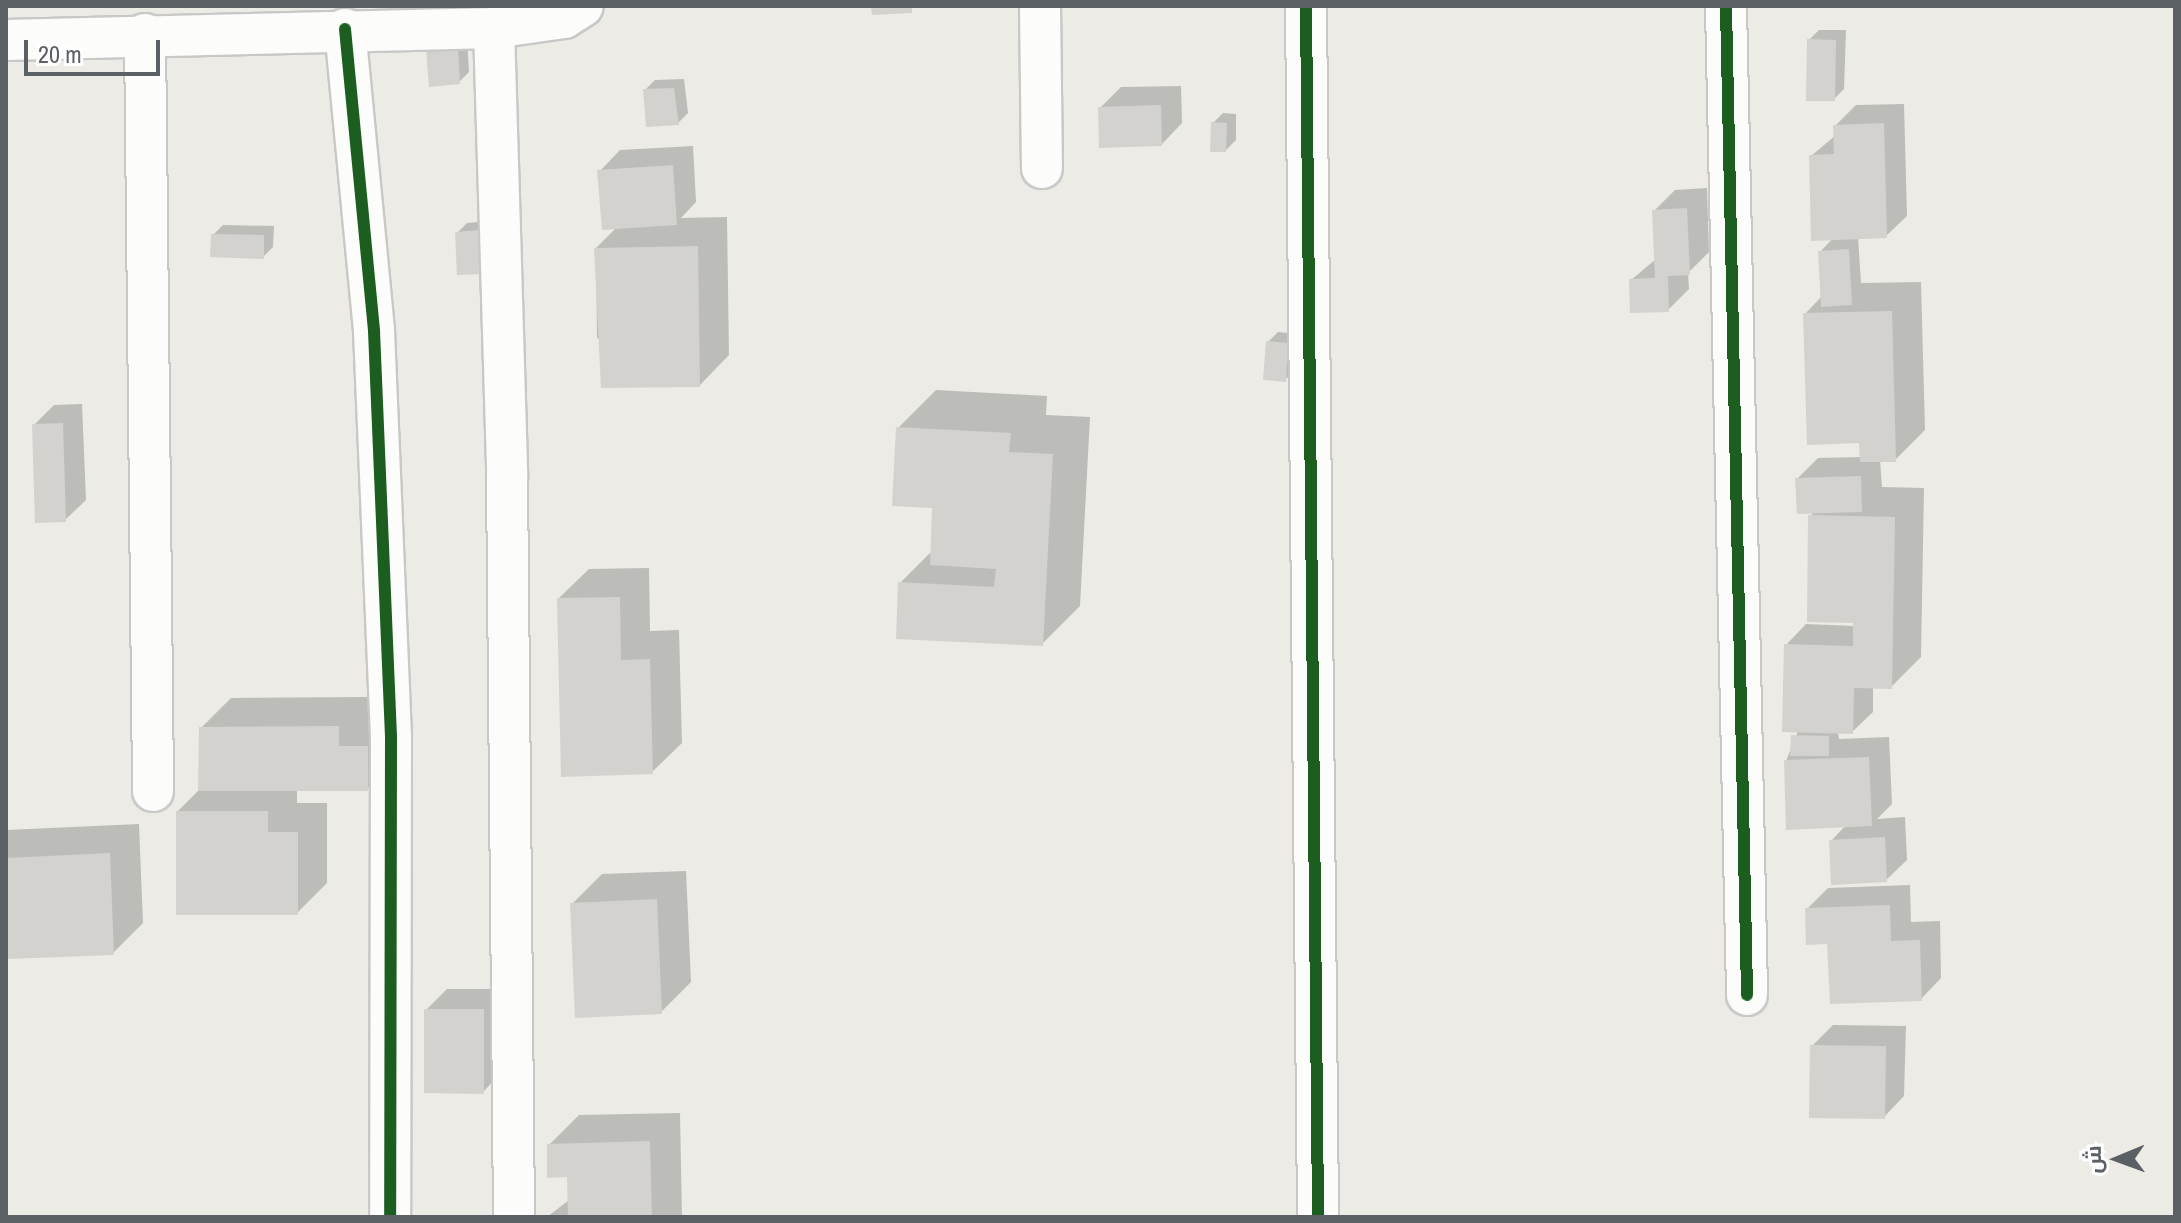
<!DOCTYPE html>
<meta charset="utf-8">
<style>
body{margin:0}
#map{position:relative;width:2181px;height:1223px;overflow:hidden;background:#ecebe6;font-family:"Archivo Narrow",Cairo,sans-serif}
div>[style]{position:absolute}
[style*='--x']{left:calc(var(--x)*1px);top:calc(var(--y)*1px);width:calc(var(--w)*1px);rotate:calc(var(--a)*1deg)}
.shadow>*{inset:0;background:#0003}
.building>*{inset:0;background:#d3d2cf}
.roads{filter:drop-shadow(2px 0 #c8c8c7) drop-shadow(-2px 0 #c8c8c7) drop-shadow(0 2px #c8c8c7) drop-shadow(0 -2px #c8c8c7)}
.street>*{height:40px;margin:-20px;padding:0 20px;transform-origin:20px;border-radius:20px;background:#fcfcfb}
.cycleway>*{height:12px;margin:-6px;padding:0 6px;transform-origin:6px;border-radius:6px;background:#1b5e20}
span{translate:-50% -50%;white-space:nowrap;text-align:center;line-height:1.15;-webkit-text-stroke:8px #fff;paint-order:stroke}
.frame{position:absolute;inset:0;border:8px solid #5b6065;pointer-events:none}
.north{position:absolute;left:2077px;top:1119px;width:80px;height:80px;-webkit-text-stroke:6px #fff;paint-order:stroke;rotate:269deg;font-size:22px;font-weight:700;line-height:32px;text-align:center;color:#5b6065}
.north::after{content:'';display:block;margin:auto;width:28px;height:36px;background:#5b6065;clip-path:polygon(50% 0,100% 100%,50% 72%,0 100%)}
.scale{position:absolute;left:24px;top:40px;width:136px;height:36px;box-sizing:border-box;border:4px solid #5b6065;border-top:0;padding-left:10px;font-size:24px;line-height:28px;white-space:nowrap;color:#5b6065;-webkit-text-stroke:6px #fff;paint-order:stroke}
</style>
<div id="map">
<div class="shadow">
<i style="clip-path:polygon(1819px 30px,1846px 30px,1844px 89px,1834px 99px,1809px 40px)"></i>
<i style="clip-path:polygon(467px 38px,469px 72px,459px 82px,428px 50px)"></i>
<i style="clip-path:polygon(684px 79px,688px 113px,678px 123px,645px 90px,655px 80px)"></i>
<i style="clip-path:polygon(1181px 86px,1182px 123px,1162px 144px,1100px 108px,1121px 87px)"></i>
<i style="clip-path:polygon(1904px 104px,1907px 216px,1886px 236px,1858px 237px,1861px 283px,1921px 282px,1925px 430px,1895px 460px,1880px 460px,1882px 487px,1924px 488px,1921px 657px,1891px 687px,1873px 686px,1873px 712px,1852px 732px,1838px 732px,1839px 739px,1889px 737px,1892px 804px,1877px 819px,1905px 817px,1907px 860px,1886px 880px,1831px 841px,1846px 825px,1786px 761px,1798px 731px,1786px 645px,1806px 624px,1855px 626px,1810px 516px,1815px 511px,1797px 479px,1818px 458px,1862px 457px,1861px 441px,1805px 314px,1822px 296px,1820px 252px,1833px 238px,1811px 156px,1836px 135px,1835px 126px,1856px 105px)"></i>
<i style="clip-path:polygon(1223px 113px,1236px 114px,1236px 140px,1226px 150px,1213px 123px)"></i>
<i style="clip-path:polygon(693px 146px,696px 202px,681px 218px,727px 217px,729px 355px,700px 385px,597px 338px,596px 248px,617px 227px,600px 171px,620px 150px)"></i>
<i style="clip-path:polygon(1707px 188px,1709px 252px,1688px 273px,1689px 289px,1668px 310px,1631px 280px,1656px 259px,1654px 211px,1675px 190px)"></i>
<i style="clip-path:polygon(489px 221px,491px 262px,481px 272px,457px 233px,467px 223px)"></i>
<i style="clip-path:polygon(223px 225px,274px 226px,273px 247px,263px 257px,213px 235px)"></i>
<i style="clip-path:polygon(1278px 332px,1297px 334px,1295px 370px,1285px 380px,1268px 342px)"></i>
<i style="clip-path:polygon(936px 390px,1047px 396px,1046px 415px,1090px 417px,1080px 606px,1042px 644px,900px 583px,932px 551px,934px 506px,898px 428px)"></i>
<i style="clip-path:polygon(82px 404px,86px 500px,65px 520px,34px 425px,54px 405px)"></i>
<i style="clip-path:polygon(649px 568px,650px 631px,679px 630px,682px 743px,652px 772px,559px 598px,589px 569px)"></i>
<i style="clip-path:polygon(368px 697px,368px 717px,397px 717px,397px 759px,367px 789px,297px 789px,297px 803px,327px 803px,327px 883px,297px 913px,178px 811px,200px 789px,201px 728px,231px 698px)"></i>
<i style="clip-path:polygon(139px 824px,143px 923px,113px 953px,6px 957px,6px 830px)"></i>
<i style="clip-path:polygon(686px 871px,691px 982px,661px 1012px,572px 904px,602px 874px)"></i>
<i style="clip-path:polygon(1910px 885px,1911px 922px,1940px 921px,1941px 978px,1921px 999px,1829px 942px,1807px 909px,1828px 888px)"></i>
<i style="clip-path:polygon(447px 989px,504px 989px,503px 1071px,483px 1092px,426px 1010px)"></i>
<i style="clip-path:polygon(1833px 1025px,1906px 1026px,1904px 1096px,1884px 1117px,1812px 1046px)"></i>
<i style="clip-path:polygon(680px 1113px,682px 1217px,547px 1217px,569px 1200px,569px 1175px,549px 1145px,579px 1115px)"></i>
</div>
<div class="building">
<i style="clip-path:polygon(871px 6px,912px 6px,912px 13px,872px 15px)"></i>
<i style="clip-path:polygon(1807px 39px,1836px 40px,1835px 101px,1806px 101px)"></i>
<i style="clip-path:polygon(458px 47px,460px 84px,429px 87px,426px 49px)"></i>
<i style="clip-path:polygon(674px 88px,679px 125px,646px 127px,643px 89px)"></i>
<i style="clip-path:polygon(1161px 105px,1162px 146px,1099px 148px,1098px 107px)"></i>
<i style="clip-path:polygon(1211px 122px,1227px 123px,1226px 152px,1210px 152px)"></i>
<i style="clip-path:polygon(1884px 123px,1887px 238px,1811px 241px,1809px 155px,1834px 154px,1833px 125px)"></i>
<i style="clip-path:polygon(673px 165px,677px 225px,602px 230px,597px 170px)"></i>
<i style="clip-path:polygon(1687px 208px,1690px 275px,1668px 276px,1669px 312px,1630px 313px,1629px 279px,1655px 278px,1652px 210px)"></i>
<i style="clip-path:polygon(480px 230px,481px 274px,457px 275px,455px 232px)"></i>
<i style="clip-path:polygon(211px 234px,264px 235px,264px 259px,210px 257px)"></i>
<i style="clip-path:polygon(698px 246px,700px 387px,601px 388px,594px 248px)"></i>
<i style="clip-path:polygon(1849px 249px,1852px 305px,1821px 307px,1818px 251px)"></i>
<i style="clip-path:polygon(1892px 311px,1896px 462px,1860px 462px,1859px 443px,1807px 445px,1803px 313px)"></i>
<i style="clip-path:polygon(1266px 341px,1288px 343px,1286px 382px,1263px 380px)"></i>
<i style="clip-path:polygon(63px 423px,66px 522px,35px 523px,32px 424px)"></i>
<i style="clip-path:polygon(896px 427px,1011px 433px,1009px 452px,1053px 454px,1043px 646px,896px 639px,898px 582px,994px 587px,996px 569px,930px 565px,932px 508px,892px 506px)"></i>
<i style="clip-path:polygon(1861px 476px,1862px 512px,1797px 514px,1795px 478px)"></i>
<i style="clip-path:polygon(1808px 515px,1895px 517px,1892px 689px,1854px 688px,1853px 734px,1782px 732px,1784px 644px,1853px 646px,1853px 623px,1807px 622px)"></i>
<i style="clip-path:polygon(620px 597px,621px 660px,650px 659px,653px 774px,561px 777px,557px 598px)"></i>
<i style="clip-path:polygon(339px 726px,339px 746px,368px 746px,368px 791px,198px 791px,199px 727px)"></i>
<i style="clip-path:polygon(1791px 735px,1829px 736px,1829px 756px,1790px 756px)"></i>
<i style="clip-path:polygon(1869px 757px,1872px 826px,1786px 830px,1784px 760px)"></i>
<i style="clip-path:polygon(176px 811px,268px 811px,268px 832px,298px 832px,298px 915px,176px 915px)"></i>
<i style="clip-path:polygon(1885px 837px,1887px 882px,1831px 885px,1829px 840px)"></i>
<i style="clip-path:polygon(110px 853px,114px 955px,6px 959px,6px 858px)"></i>
<i style="clip-path:polygon(657px 899px,662px 1014px,575px 1018px,570px 903px)"></i>
<i style="clip-path:polygon(1890px 905px,1891px 941px,1920px 940px,1922px 1001px,1830px 1004px,1827px 944px,1806px 945px,1805px 908px)"></i>
<i style="clip-path:polygon(424px 1009px,484px 1009px,484px 1094px,424px 1093px)"></i>
<i style="clip-path:polygon(1810px 1045px,1886px 1046px,1885px 1119px,1809px 1118px)"></i>
<i style="clip-path:polygon(650px 1141px,652px 1217px,568px 1217px,567px 1177px,547px 1178px,547px 1144px)"></i>
</div>
<div class="roads">
<div class="street">
<i style="--x:1040;--y:6;--w:162;--a:89.3"></i>
<i style="--x:1306;--y:6;--w:1211;--a:89.43"></i>
<i style="--x:1726;--y:6;--w:989;--a:88.78"></i>
<i style="--x:494;--y:28;--w:448;--a:88.3"></i>
<i style="--x:507;--y:476;--w:741;--a:89.46"></i>
<i style="--x:345;--y:29;--w:303;--a:84.5"></i>
<i style="--x:374;--y:331;--w:406;--a:87.6"></i>
<i style="--x:391;--y:737;--w:480;--a:90.1"></i>
<i style="--x:145;--y:34;--w:757;--a:89.39"></i>
<i style="--x:6;--y:40;--w:488;--a:-1.4"></i>
<i style="--x:494;--y:28;--w:71;--a:-8.1"></i>
<i style="--x:564;--y:18;--w:22;--a:-32"></i>
</div>
</div>
<div class="cycleway">
<i style="--x:1306;--y:6;--w:1211;--a:89.43"></i>
<i style="--x:1726;--y:6;--w:989;--a:88.78"></i>
<i style="--x:345;--y:29;--w:303;--a:84.5"></i>
<i style="--x:374;--y:331;--w:406;--a:87.6"></i>
<i style="--x:391;--y:737;--w:480;--a:90.1"></i>
</div>
<div class="frame"></div>
<div class="north">ش</div>
<div class="scale">20 m</div>
</div>
